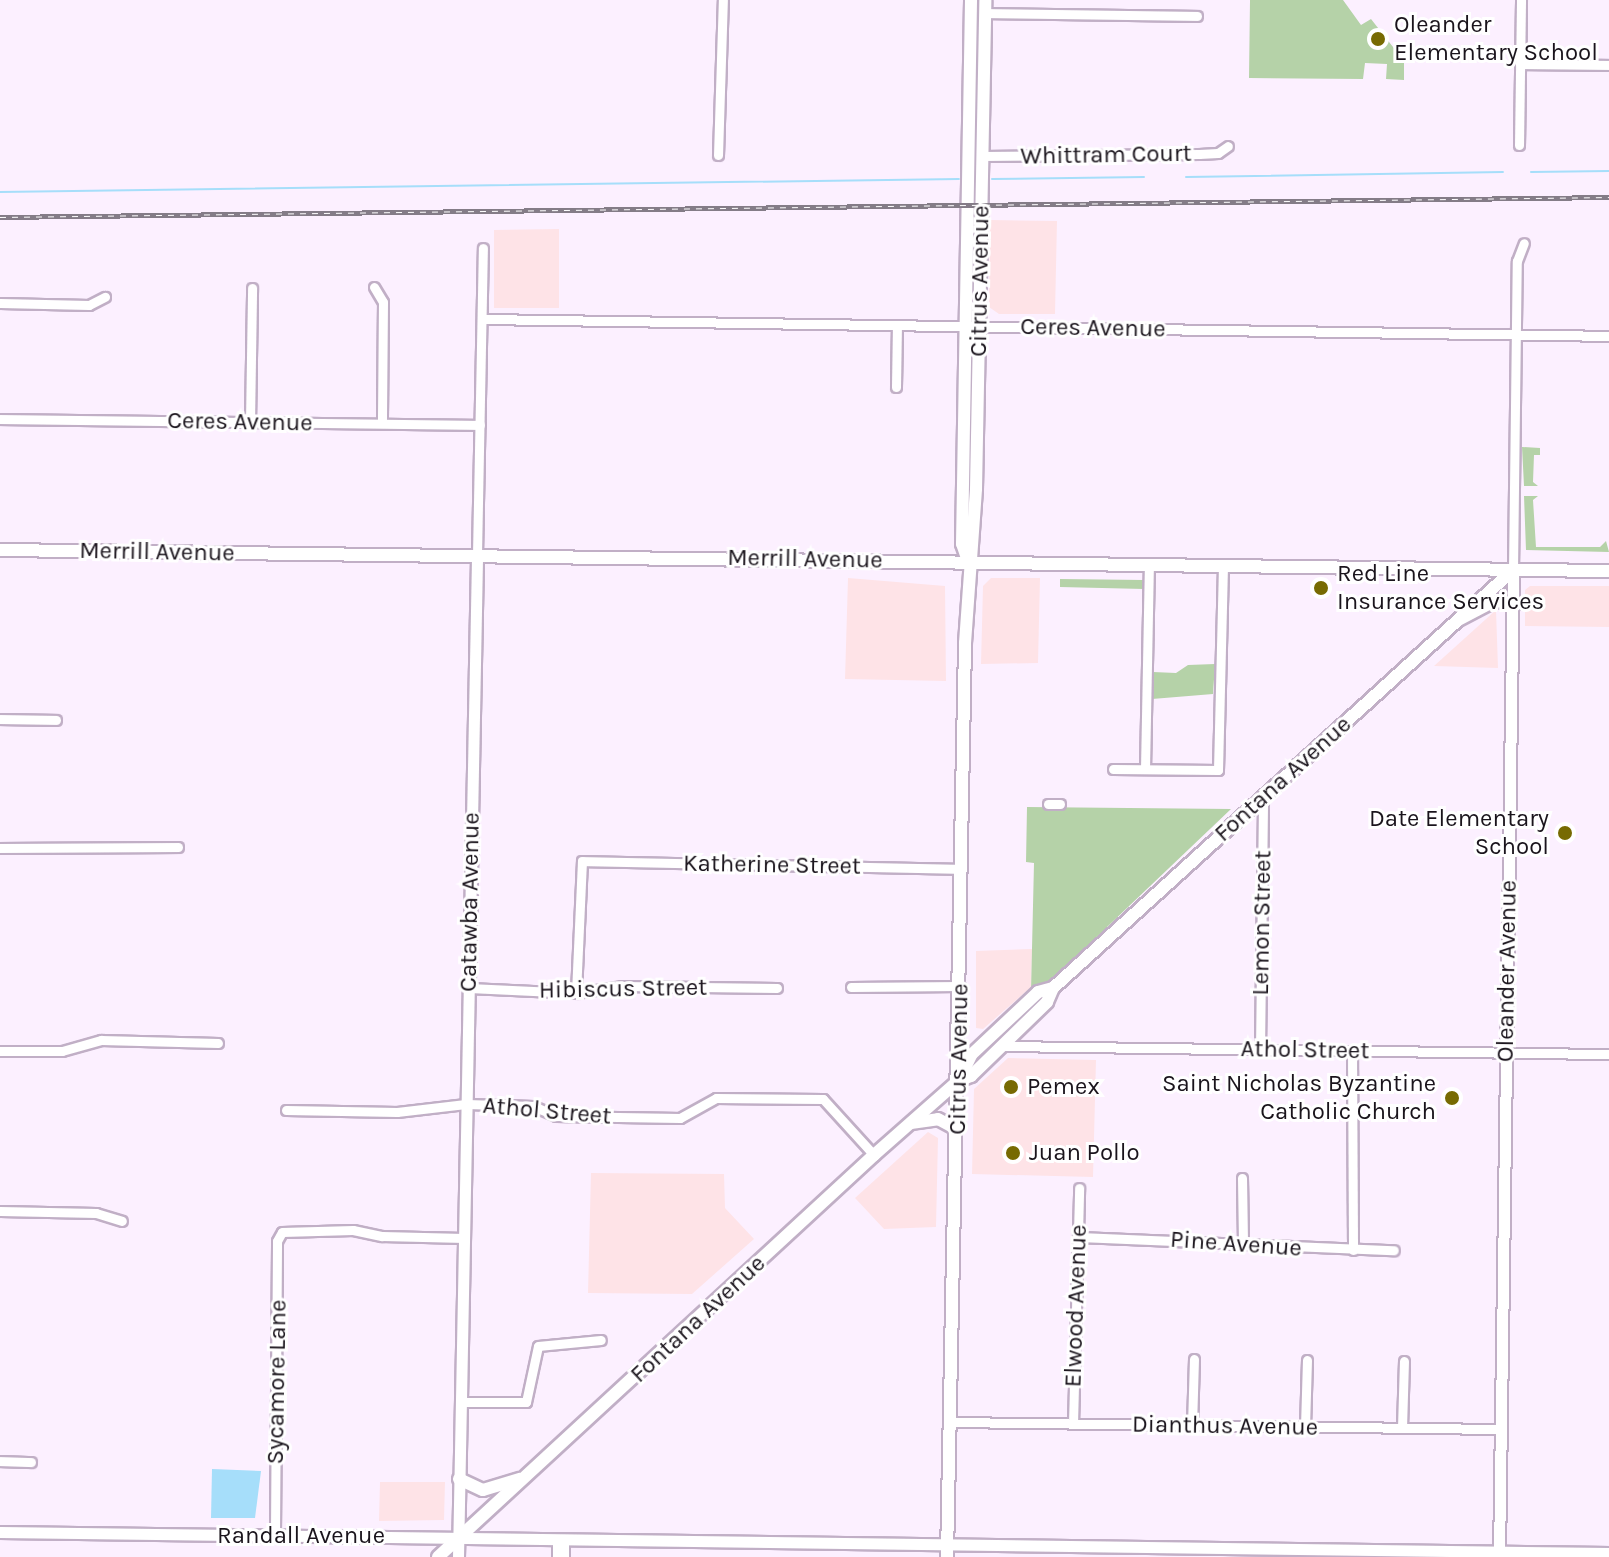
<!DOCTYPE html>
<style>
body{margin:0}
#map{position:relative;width:1609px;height:1557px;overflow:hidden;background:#fcf0ff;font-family:Karla,sans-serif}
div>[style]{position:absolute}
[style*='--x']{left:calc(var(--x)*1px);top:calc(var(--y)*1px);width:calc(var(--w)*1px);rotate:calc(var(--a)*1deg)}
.commercial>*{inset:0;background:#fee3e7}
.green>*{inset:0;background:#b5d2a8}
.water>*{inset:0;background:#a6defa}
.stream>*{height:2px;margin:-1px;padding:0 1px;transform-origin:1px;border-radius:1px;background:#a6defa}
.roads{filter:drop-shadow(2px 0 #c1afc6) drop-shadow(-2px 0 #c1afc6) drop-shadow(0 2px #c1afc6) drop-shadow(0 -2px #c1afc6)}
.minor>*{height:9px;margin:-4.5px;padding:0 4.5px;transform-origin:4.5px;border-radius:4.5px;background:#fff}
.tertiary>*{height:11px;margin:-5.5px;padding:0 5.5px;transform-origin:5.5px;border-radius:5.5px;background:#fff}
.secondary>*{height:12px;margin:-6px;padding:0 6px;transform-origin:6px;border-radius:6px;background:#fff}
.rail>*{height:5px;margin-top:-2.5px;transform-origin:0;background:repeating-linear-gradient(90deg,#fff 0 6px,#847c87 0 12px);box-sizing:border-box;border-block:2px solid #847c87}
.dots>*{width:22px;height:22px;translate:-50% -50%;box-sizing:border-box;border:4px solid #fff;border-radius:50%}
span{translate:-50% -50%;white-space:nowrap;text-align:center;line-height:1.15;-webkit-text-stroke:6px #fff;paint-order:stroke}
.poi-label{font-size:24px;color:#1a141c}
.left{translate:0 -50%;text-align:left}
.right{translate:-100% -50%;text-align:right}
.street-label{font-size:24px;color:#1a141c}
</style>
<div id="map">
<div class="commercial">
<i style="clip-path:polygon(990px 220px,1057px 221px,1055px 314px,999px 314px,989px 307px)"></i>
<i style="clip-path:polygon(559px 229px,559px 308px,494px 308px,494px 230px)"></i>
<i style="clip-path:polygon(848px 578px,945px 586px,946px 681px,845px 679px)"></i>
<i style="clip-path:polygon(991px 578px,1040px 578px,1038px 663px,981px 664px,983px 586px)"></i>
<i style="clip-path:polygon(1530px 586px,1609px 586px,1609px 627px,1525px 626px,1525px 590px)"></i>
<i style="clip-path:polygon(1496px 610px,1498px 668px,1434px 666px)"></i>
<i style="clip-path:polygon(1032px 949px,1031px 987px,983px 1029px,976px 1028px,976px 951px)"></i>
<i style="clip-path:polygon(1008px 1058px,1096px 1060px,1093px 1177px,972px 1174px,974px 1089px)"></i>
<i style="clip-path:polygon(928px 1132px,938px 1138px,936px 1227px,884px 1229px,855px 1198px)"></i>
<i style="clip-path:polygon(591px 1173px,724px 1174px,725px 1208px,754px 1239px,692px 1294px,588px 1293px)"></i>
<i style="clip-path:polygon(380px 1482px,445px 1482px,444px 1520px,379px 1521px)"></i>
</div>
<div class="green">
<i style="clip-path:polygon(1250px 0,1343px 0,1361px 25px,1371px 19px,1404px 61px,1404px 80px,1386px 79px,1387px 64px,1365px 63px,1363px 79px,1249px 78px)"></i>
<i style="clip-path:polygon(1522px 447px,1540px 448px,1540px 455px,1534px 455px,1533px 482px,1538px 486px,1524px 486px)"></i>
<i style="clip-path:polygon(1524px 496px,1538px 496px,1533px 500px,1536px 547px,1600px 547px,1606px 541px,1609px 552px,1526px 550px)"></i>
<i style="clip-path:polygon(1060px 579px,1144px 580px,1144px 589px,1060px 587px)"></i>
<i style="clip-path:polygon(1215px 664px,1213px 694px,1152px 699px,1153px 672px,1176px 673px,1188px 665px)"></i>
<i style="clip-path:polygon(1027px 807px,1231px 809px,1043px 988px,1031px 991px,1034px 863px,1026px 862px)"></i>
</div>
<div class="water">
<i style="clip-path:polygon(212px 1469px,261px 1471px,255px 1518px,211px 1518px)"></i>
</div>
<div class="stream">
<i style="--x:1531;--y:172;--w:78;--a:-0.7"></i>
<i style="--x:1186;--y:177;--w:317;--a:-0.9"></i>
<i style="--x:992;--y:179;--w:152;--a:-0.8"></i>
<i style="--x:0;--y:192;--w:959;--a:-0.78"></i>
</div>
<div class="roads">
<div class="minor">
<i style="--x:985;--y:13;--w:212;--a:0.8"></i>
<i style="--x:1520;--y:64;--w:89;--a:0.6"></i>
<i style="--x:1519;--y:145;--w:145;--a:-89.2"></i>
<i style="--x:718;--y:155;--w:155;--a:-88.2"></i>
<i style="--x:982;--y:156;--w:217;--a:-0.5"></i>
<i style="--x:1199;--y:154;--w:19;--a:-3"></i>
<i style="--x:1218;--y:153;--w:12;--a:-35"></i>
<i style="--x:374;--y:287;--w:17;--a:59"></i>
<i style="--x:383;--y:302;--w:121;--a:90.5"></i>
<i style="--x:0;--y:303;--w:89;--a:1.3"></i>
<i style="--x:89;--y:305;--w:18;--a:-27"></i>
<i style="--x:482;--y:319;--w:1127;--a:0.86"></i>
<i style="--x:896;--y:387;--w:62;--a:-89.1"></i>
<i style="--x:0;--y:419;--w:480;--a:0.7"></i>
<i style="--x:250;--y:422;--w:134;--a:-89.1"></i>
<i style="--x:477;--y:555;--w:307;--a:-88.9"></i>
<i style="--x:1513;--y:570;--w:309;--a:-89.3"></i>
<i style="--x:1517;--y:261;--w:19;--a:-69"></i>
<i style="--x:0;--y:719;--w:56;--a:1"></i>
<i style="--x:1113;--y:769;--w:105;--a:0.5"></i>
<i style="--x:1218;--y:770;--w:203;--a:-88.6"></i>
<i style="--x:1145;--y:769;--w:204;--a:-88.9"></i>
<i style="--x:1048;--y:804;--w:12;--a:0"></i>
<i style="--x:0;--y:848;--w:178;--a:-0.3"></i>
<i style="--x:851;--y:987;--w:109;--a:-0.5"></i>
<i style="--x:469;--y:988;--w:107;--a:2.7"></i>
<i style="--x:576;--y:993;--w:47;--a:-8.7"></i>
<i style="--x:622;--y:986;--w:155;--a:0.7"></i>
<i style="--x:576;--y:993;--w:132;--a:-87.4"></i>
<i style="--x:582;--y:861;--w:380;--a:1.2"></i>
<i style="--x:1002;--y:1046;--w:607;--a:0.76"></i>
<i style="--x:1260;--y:1050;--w:253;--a:-89.3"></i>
<i style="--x:0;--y:1051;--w:62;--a:0"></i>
<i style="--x:62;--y:1051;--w:41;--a:-15.8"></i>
<i style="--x:101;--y:1040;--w:117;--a:1.5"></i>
<i style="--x:1352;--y:1051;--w:199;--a:89.7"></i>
<i style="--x:286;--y:1110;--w:111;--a:1"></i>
<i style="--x:397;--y:1112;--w:69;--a:-6.6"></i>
<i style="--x:466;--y:1104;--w:67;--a:1.7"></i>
<i style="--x:533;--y:1106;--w:25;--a:23"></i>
<i style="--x:556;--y:1116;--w:124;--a:0.9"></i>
<i style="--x:680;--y:1118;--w:41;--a:-29.1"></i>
<i style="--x:716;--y:1098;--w:107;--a:0.5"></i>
<i style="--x:823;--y:1099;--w:76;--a:47.7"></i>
<i style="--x:1242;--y:1178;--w:64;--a:89.1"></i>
<i style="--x:0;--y:1211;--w:96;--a:1.2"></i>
<i style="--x:96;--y:1213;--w:27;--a:17"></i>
<i style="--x:1078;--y:1237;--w:316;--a:2.4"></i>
<i style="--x:461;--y:1402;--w:65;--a:0"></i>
<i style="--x:526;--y:1402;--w:57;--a:-77.9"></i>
<i style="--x:538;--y:1346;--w:63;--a:-5.4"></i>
<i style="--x:950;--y:1422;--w:550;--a:0.73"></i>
<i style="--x:1073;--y:1424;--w:236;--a:-88.5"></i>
<i style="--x:1192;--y:1426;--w:67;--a:-88.3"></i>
<i style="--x:1305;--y:1427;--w:67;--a:-88.3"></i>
<i style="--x:1402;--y:1428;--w:67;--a:-88.3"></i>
<i style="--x:0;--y:1461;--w:31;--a:2"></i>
<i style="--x:275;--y:1533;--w:292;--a:-89.6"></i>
<i style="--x:277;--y:1241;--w:10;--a:-61"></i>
<i style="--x:282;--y:1232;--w:71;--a:-1.6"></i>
<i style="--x:353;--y:1230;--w:30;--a:12"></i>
<i style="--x:382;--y:1236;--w:82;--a:1.4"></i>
<i style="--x:557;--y:1557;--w:15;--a:-90"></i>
<i style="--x:564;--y:1557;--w:15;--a:-90"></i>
</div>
<div class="tertiary">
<i style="--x:1458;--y:620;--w:43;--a:-27.8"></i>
<i style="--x:1496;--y:600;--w:18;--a:19"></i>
<i style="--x:0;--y:1532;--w:1609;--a:0.75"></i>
<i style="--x:458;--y:1557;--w:1002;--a:-88.91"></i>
<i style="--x:1499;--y:1557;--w:987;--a:-89.19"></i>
</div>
<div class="secondary">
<i style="--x:0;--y:550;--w:1609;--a:0.75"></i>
<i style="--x:968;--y:561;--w:18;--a:-109"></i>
<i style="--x:962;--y:544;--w:544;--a:-89.05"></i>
<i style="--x:960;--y:1078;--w:25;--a:-64"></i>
<i style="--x:971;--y:1055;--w:92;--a:-43.2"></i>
<i style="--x:1038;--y:992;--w:16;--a:-15"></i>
<i style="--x:911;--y:1123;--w:27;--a:-8"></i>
<i style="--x:938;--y:1119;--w:21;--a:28"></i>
<i style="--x:459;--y:1479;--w:26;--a:25"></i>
<i style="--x:483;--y:1490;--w:38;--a:-17"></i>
<i style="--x:438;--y:1557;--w:593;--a:-42.68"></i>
<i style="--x:874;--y:1155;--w:112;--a:-41.4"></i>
<i style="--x:958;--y:1081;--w:14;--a:-21"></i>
<i style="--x:971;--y:1076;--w:106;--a:-44.2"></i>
<i style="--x:1047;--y:1002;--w:15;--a:-67"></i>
<i style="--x:1053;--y:988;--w:622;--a:-42.26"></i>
<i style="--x:947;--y:1557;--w:914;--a:-88.87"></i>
<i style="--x:965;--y:643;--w:154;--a:-85.9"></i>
<i style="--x:976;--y:489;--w:489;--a:-88.9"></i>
</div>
</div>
<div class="rail">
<i style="--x:0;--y:217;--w:1609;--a:-0.71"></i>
</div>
<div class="dots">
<i style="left:1378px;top:39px;background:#776a02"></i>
<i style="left:1321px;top:588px;background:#776a02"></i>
<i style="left:1565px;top:833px;background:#776a02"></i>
<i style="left:1011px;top:1087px;background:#776a02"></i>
<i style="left:1452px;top:1098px;background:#776a02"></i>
<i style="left:1013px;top:1153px;background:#776a02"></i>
</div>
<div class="poi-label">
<span class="left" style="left:1394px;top:39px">Oleander<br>Elementary School</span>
<span class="left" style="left:1337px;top:588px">Red Line<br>Insurance Services</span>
<span class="right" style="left:1549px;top:833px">Date Elementary<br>School</span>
<span class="right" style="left:1436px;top:1098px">Saint Nicholas Byzantine<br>Catholic Church</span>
<span class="left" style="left:1027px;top:1087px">Pemex</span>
<span class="left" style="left:1029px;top:1153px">Juan Pollo</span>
</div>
<div class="street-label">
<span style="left:1106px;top:155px;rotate:-1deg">Whittram Court</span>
<span style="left:980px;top:281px;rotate:-89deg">Citrus Avenue</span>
<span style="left:1093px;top:328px;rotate:1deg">Ceres Avenue</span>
<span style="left:240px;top:422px;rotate:1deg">Ceres Avenue</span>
<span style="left:157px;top:552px;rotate:1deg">Merrill Avenue</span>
<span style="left:805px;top:559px;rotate:1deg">Merrill Avenue</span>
<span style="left:1283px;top:779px;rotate:-42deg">Fontana Avenue</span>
<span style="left:772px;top:865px;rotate:1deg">Katherine Street</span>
<span style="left:470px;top:902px;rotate:-89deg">Catawba Avenue</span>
<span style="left:1262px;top:923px;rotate:-89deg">Lemon Street</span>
<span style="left:1507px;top:971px;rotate:-89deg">Oleander Avenue</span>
<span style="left:623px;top:989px;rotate:-1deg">Hibiscus Street</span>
<span style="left:1305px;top:1050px;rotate:1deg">Athol Street</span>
<span style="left:959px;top:1059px;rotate:-89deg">Citrus Avenue</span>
<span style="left:547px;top:1111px;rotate:5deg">Athol Street</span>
<span style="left:1236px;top:1244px;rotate:4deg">Pine Avenue</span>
<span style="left:1076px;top:1306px;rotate:-88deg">Elwood Avenue</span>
<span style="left:698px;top:1319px;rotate:-43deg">Fontana Avenue</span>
<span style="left:277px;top:1382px;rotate:-89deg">Sycamore Lane</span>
<span style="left:1225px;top:1426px;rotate:1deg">Dianthus Avenue</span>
<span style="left:301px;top:1536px">Randall Avenue</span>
</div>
</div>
